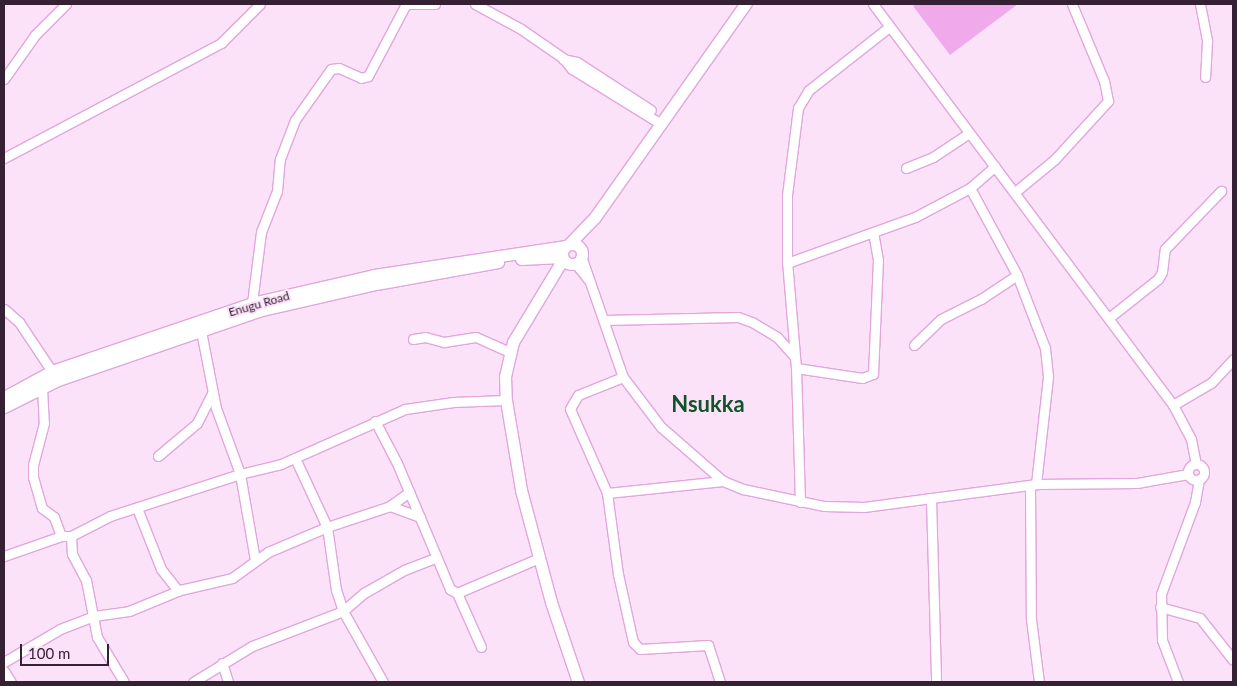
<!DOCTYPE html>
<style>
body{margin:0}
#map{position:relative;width:1237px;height:686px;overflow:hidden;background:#fbe2f8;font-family:Lato,sans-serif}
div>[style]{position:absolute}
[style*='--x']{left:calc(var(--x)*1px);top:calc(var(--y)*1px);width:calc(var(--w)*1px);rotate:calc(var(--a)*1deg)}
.green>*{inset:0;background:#f0a9ea}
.roads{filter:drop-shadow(1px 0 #e1a7db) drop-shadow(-1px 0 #e1a7db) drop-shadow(0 1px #e1a7db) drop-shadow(0 -1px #e1a7db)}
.minor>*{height:9px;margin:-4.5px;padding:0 4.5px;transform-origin:4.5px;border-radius:4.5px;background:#fff}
.minor>.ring{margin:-4.5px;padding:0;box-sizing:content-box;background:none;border:9px solid #fff;border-radius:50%}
.major>*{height:11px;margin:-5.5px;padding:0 5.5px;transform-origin:5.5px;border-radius:5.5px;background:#fff}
.major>.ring{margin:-5.5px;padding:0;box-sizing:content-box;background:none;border:11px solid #fff;border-radius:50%}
span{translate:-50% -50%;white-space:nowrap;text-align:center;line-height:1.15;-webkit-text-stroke:4px #fbe2f8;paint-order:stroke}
.street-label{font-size:12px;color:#362034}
.town-label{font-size:22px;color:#0e5427;font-weight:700}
.frame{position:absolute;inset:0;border:5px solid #362034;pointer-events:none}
.scale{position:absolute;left:20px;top:644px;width:89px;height:22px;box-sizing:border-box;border:2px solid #362034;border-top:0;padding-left:6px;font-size:15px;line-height:18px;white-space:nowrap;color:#362034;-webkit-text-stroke:4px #fbe2f8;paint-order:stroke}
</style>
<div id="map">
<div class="green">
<i style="clip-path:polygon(916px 4px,1018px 4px,950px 55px,913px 6px)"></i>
</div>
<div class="roads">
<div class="minor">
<i style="--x:408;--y:4;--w:27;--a:0"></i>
<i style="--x:475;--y:4;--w:52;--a:28.5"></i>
<i style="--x:521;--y:29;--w:51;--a:34.6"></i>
<i style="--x:563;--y:58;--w:14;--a:51"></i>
<i style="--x:572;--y:69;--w:105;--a:31.7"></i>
<i style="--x:873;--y:4;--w:501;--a:53.2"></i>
<i style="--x:1173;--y:405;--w:38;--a:62"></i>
<i style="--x:1191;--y:439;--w:25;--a:79"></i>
<i style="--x:1200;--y:4;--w:38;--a:79"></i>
<i style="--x:1207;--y:41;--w:36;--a:93"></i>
<i style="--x:563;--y:59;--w:14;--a:12"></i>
<i style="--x:577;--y:62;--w:88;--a:33"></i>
<i style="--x:4;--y:79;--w:54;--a:-54.8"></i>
<i style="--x:35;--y:35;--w:44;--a:-45"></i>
<i style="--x:4;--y:158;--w:246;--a:-27.9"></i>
<i style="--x:221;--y:43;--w:55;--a:-45"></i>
<i style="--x:906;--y:168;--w:29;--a:-22"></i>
<i style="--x:933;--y:157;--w:43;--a:-33.7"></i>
<i style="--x:970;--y:188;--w:99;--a:61.6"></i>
<i style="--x:1017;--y:275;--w:78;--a:69"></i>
<i style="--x:1045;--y:348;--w:29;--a:84"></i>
<i style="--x:1048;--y:377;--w:108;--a:96.4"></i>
<i style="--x:1015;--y:192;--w:52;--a:-39.5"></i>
<i style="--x:1055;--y:159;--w:79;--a:-47.6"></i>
<i style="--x:1108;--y:101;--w:20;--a:-101"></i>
<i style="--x:1104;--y:81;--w:83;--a:-112.6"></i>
<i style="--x:581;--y:256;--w:128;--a:70.9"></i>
<i style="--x:623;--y:377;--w:63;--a:52.8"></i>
<i style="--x:661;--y:427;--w:82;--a:41.1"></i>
<i style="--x:723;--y:481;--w:22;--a:22"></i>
<i style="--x:743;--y:489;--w:83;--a:11.9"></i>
<i style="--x:824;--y:506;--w:40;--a:1.4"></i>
<i style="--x:864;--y:507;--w:174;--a:-7.6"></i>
<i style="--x:1036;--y:484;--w:101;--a:-0.6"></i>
<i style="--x:1137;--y:483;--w:52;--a:-10"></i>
<i style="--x:575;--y:263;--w:22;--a:51"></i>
<i style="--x:787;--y:263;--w:136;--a:-19.8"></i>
<i style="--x:915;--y:217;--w:62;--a:-27.8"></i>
<i style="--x:970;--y:188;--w:33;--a:-41"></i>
<i style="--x:252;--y:303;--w:72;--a:-82.8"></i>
<i style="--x:261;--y:232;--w:44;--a:-68.7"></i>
<i style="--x:277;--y:191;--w:32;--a:-85"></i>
<i style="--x:280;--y:159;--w:42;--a:-69"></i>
<i style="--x:295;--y:120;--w:62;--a:-54.8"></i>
<i style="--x:331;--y:69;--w:8;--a:-7"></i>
<i style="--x:339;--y:68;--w:24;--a:24"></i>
<i style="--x:361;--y:78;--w:7;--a:-16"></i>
<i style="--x:368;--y:76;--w:81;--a:-62.2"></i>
<i style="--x:4;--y:309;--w:20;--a:41"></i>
<i style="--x:19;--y:322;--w:65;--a:56.3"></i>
<i style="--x:1110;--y:317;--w:61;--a:-38.4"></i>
<i style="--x:1158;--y:279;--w:8;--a:-60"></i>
<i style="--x:1162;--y:272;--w:23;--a:-83"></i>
<i style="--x:1165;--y:249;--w:81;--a:-46"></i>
<i style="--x:605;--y:320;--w:133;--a:-1.3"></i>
<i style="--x:738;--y:317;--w:15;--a:20"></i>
<i style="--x:752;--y:322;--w:29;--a:31"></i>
<i style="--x:777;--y:337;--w:25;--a:48"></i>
<i style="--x:201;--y:331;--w:78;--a:79"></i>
<i style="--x:216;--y:408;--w:70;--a:70"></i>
<i style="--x:240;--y:474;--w:87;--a:80.1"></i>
<i style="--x:413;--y:339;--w:12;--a:-9"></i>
<i style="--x:425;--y:337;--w:20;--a:15"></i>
<i style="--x:444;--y:342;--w:32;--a:-9"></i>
<i style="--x:476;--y:337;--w:37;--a:24"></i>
<i style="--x:914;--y:345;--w:37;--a:-44"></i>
<i style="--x:941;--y:319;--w:45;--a:-26.6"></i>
<i style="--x:981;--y:299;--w:43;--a:-33.7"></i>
<i style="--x:796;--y:368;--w:67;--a:8.6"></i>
<i style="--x:862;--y:378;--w:12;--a:-20"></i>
<i style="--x:873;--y:374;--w:114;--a:-87.5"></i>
<i style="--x:878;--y:260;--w:28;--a:-100"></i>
<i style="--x:623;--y:377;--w:48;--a:158.2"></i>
<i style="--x:578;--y:395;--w:16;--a:120"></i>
<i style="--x:570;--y:409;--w:92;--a:66.2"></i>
<i style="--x:607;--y:493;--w:82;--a:82.3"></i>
<i style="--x:618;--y:574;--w:70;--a:77.6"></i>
<i style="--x:633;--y:642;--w:10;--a:45"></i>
<i style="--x:640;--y:649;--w:68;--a:-3.4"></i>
<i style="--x:708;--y:645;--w:39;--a:72"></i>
<i style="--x:42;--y:388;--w:35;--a:87"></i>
<i style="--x:44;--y:423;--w:43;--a:104.7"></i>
<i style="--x:33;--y:465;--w:12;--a:90"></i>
<i style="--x:33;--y:477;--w:32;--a:74"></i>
<i style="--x:42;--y:508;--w:15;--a:37"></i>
<i style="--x:54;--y:517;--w:20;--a:70"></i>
<i style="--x:1173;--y:405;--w:44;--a:-30.1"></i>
<i style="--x:1211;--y:383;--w:33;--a:-47"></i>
<i style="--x:375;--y:421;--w:47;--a:62.4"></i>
<i style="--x:397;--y:463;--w:137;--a:67.2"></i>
<i style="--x:450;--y:589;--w:8;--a:30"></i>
<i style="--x:457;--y:593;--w:89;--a:-23.1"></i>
<i style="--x:158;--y:456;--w:51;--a:-40.2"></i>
<i style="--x:197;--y:423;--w:33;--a:-63"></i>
<i class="ring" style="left:1188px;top:464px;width:7px;height:7px"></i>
<i style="--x:1030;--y:486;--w:133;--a:89.6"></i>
<i style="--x:1031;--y:619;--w:64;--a:82.8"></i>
<i style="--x:607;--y:493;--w:117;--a:-5.9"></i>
<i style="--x:931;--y:498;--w:184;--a:88.4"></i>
<i style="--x:800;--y:502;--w:134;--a:-91.7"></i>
<i style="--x:796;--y:368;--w:107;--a:-94.8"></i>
<i style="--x:787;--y:261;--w:66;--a:-90"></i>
<i style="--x:787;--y:195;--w:88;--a:-82.8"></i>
<i style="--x:798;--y:108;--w:21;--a:-59"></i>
<i style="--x:809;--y:90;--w:102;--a:-38.2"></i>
<i style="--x:390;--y:506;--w:32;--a:20"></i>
<i style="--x:137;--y:508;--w:66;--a:68.5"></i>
<i style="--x:161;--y:569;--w:28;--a:52"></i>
<i style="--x:71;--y:536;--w:18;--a:87"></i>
<i style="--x:72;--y:554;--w:30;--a:62"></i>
<i style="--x:86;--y:580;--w:58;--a:79.1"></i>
<i style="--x:97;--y:637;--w:52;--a:59"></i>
<i style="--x:4;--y:556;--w:60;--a:-19.3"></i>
<i style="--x:61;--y:536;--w:10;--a:0"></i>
<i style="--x:71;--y:536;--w:44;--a:-27.1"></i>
<i style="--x:110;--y:516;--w:137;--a:-17.9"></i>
<i style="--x:240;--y:474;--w:42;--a:-13.7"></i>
<i style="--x:281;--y:464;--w:136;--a:-23.9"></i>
<i style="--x:405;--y:409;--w:49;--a:-8.3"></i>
<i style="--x:453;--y:402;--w:53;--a:-2.2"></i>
<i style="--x:457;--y:593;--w:59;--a:66"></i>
<i style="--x:1160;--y:607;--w:41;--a:15.4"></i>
<i style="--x:1200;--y:618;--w:53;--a:51.8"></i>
<i style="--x:4;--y:662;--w:65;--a:-30.5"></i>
<i style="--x:60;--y:629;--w:36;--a:-21"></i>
<i style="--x:94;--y:616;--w:35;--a:-8"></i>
<i style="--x:129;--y:611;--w:55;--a:-22.4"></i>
<i style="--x:180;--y:590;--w:53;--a:-13"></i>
<i style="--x:232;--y:578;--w:44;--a:-35.8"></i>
<i style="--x:268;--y:552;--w:64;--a:-23"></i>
<i style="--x:327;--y:527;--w:66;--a:-18.4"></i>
<i style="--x:390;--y:506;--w:24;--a:-36"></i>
<i style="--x:222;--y:663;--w:20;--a:72"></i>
<i style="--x:4;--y:671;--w:13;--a:58"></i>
<i style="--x:193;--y:682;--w:69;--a:-31.4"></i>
<i style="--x:252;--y:646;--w:97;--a:-21"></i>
<i style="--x:343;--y:611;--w:22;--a:-108"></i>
<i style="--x:336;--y:590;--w:64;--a:-98.1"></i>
<i style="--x:327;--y:527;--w:76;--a:-114.9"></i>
<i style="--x:383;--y:682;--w:81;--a:-119.4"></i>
<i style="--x:343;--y:611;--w:28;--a:-41"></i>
<i style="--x:364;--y:593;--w:46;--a:-29.9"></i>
<i style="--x:404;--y:570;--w:33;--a:-21"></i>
<i style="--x:1178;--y:682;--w:45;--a:-110.9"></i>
<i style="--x:1162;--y:640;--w:46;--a:-91.2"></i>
<i style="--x:1161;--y:594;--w:98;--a:-69.7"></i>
<i style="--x:1195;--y:502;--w:23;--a:-80"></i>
</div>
<div class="major">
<i style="--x:569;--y:244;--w:37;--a:-46"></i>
<i style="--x:595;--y:217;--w:261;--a:-54.8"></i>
<i class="ring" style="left:562px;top:244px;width:9px;height:9px"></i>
<i style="--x:521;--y:259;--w:41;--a:-2.8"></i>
<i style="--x:563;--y:259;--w:97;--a:121.1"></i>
<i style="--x:513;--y:342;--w:35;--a:103"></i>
<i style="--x:505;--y:376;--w:24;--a:88"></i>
<i style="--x:506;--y:400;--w:91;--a:80.5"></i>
<i style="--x:521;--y:490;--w:116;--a:75"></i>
<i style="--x:551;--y:602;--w:84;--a:71.4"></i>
<i style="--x:4;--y:397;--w:55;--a:-28.4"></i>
<i style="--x:52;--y:371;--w:215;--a:-18.7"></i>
<i style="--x:256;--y:302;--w:121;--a:-12.9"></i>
<i style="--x:374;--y:275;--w:194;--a:-8.6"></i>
<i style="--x:4;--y:407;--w:60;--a:-26.6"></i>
<i style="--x:58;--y:380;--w:212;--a:-19"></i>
<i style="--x:258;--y:311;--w:121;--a:-12.9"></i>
<i style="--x:376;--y:284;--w:124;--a:-10.2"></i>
</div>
</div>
<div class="street-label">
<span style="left:259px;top:304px;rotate:-16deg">Enugu Road</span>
</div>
<div class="town-label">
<span style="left:708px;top:404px">Nsukka</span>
</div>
<div class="frame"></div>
<div class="scale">100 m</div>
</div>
